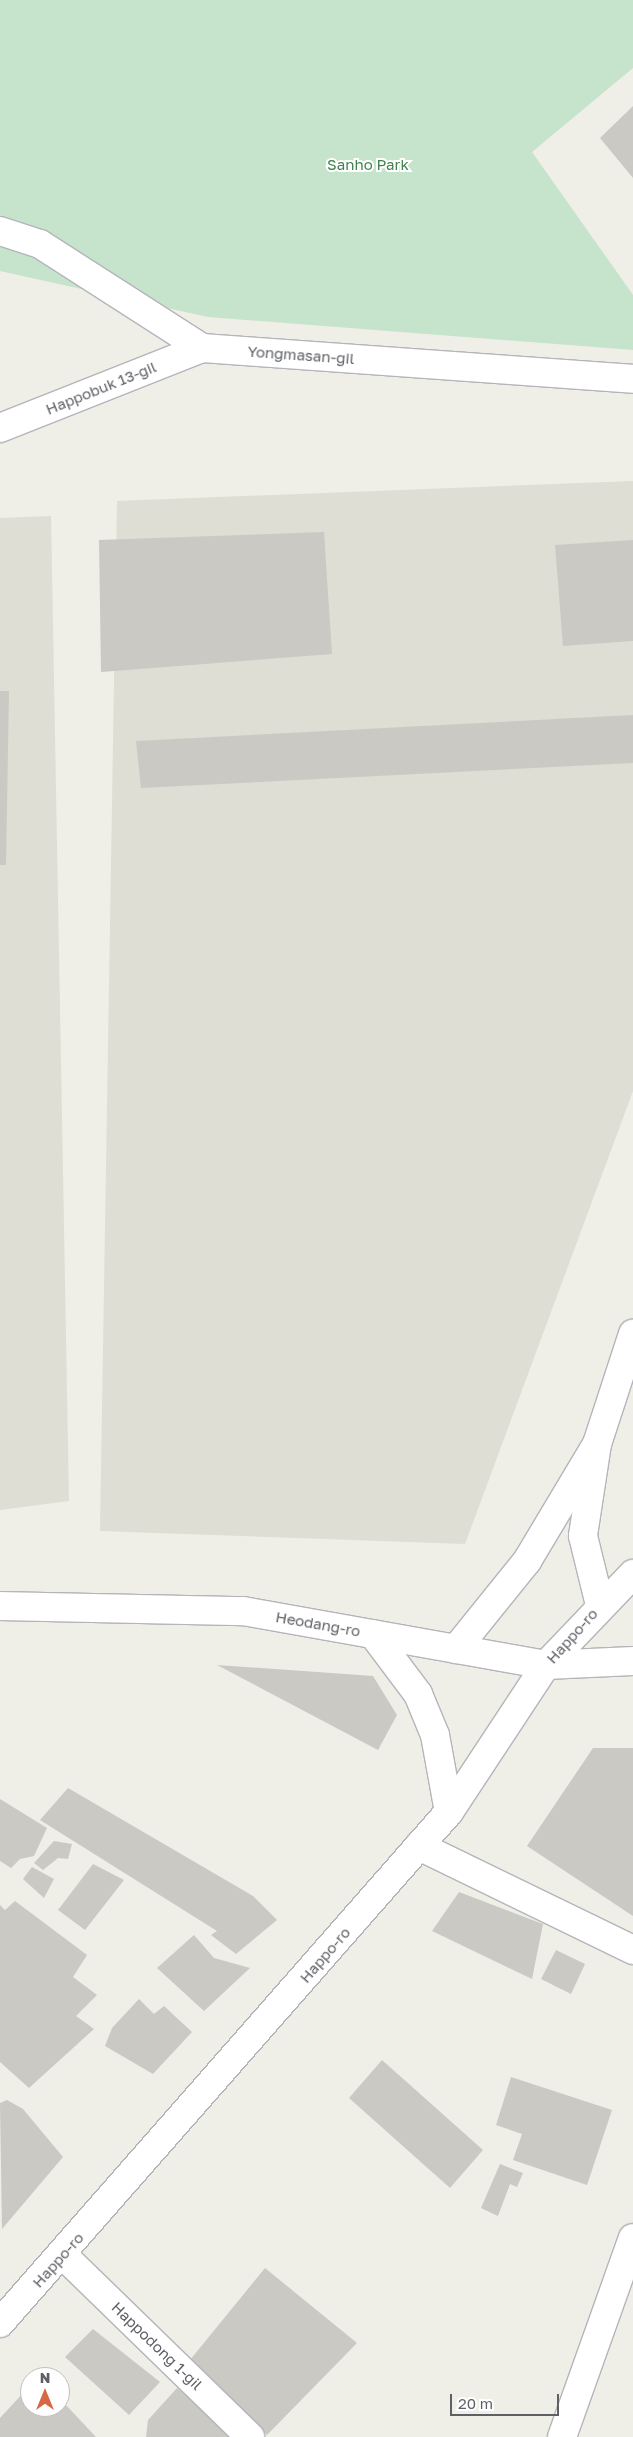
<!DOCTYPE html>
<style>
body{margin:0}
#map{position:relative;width:633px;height:2437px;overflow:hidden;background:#efeee7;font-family:"Golos Text",sans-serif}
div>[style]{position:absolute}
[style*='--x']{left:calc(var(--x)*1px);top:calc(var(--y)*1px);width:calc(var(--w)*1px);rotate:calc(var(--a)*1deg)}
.education>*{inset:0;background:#deded5}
.green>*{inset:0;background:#c6e3cb}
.building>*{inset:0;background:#cac9c3}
.roads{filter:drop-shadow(1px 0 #b4b5ba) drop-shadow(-1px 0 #b4b5ba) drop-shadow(0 1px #b4b5ba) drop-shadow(0 -1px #b4b5ba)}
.street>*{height:28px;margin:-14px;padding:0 14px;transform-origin:14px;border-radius:14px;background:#fff}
.secondary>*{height:28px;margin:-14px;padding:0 14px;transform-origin:14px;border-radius:14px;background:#fff}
span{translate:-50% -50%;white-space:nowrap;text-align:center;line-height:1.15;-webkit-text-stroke:4px #fff;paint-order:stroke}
.park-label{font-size:15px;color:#40834e}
.street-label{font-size:15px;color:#5e6065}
.north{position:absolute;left:20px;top:2367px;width:50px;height:50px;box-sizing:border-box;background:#fff;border:1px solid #bfbfc1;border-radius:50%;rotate:0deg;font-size:14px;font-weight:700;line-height:20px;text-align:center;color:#5e6065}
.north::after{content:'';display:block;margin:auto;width:18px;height:22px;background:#d76845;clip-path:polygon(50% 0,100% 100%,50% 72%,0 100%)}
.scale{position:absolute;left:450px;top:2394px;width:109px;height:22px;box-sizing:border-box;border:2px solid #5e6065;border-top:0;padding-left:6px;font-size:15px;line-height:18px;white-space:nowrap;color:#5e6065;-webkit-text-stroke:4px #fff;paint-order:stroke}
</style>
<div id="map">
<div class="education">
<i style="clip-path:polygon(633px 481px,633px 1091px,465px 1544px,100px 1531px,117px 501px)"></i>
<i style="clip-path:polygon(51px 516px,69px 1501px,0 1510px,0 518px)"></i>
</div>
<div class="green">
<i style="clip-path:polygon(0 0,633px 0,633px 68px,532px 152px,633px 295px,633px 350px,208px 317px,0 271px)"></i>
</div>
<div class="building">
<i style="clip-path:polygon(633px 106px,633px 178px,600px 138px)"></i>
<i style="clip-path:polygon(324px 532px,332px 654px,101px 672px,99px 540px)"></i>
<i style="clip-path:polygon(633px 540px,633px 641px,563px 646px,555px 545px)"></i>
<i style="clip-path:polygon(0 691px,9px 691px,6px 865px,0 865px)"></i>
<i style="clip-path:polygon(633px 715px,633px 763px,141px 788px,136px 741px)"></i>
<i style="clip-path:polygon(217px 1665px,373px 1676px,397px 1715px,378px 1750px)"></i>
<i style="clip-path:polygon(593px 1748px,633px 1748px,633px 1916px,527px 1846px)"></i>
<i style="clip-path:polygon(68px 1788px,253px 1896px,277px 1920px,236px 1954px,211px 1935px,217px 1931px,40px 1820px)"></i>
<i style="clip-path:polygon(0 1799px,47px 1828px,34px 1856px,20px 1859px,11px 1868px,0 1861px)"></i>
<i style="clip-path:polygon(54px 1841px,72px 1844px,68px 1859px,58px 1858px,43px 1870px,34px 1863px)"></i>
<i style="clip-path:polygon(93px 1864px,124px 1880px,85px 1930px,58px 1910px)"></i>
<i style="clip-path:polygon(32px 1867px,54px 1879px,44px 1898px,23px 1879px)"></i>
<i style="clip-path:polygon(459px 1892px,543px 1924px,532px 1979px,432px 1931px)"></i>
<i style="clip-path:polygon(15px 1901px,87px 1955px,73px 1977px,97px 1995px,76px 2016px,94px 2029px,29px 2088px,0 2062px,0 1905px,5px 1910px)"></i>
<i style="clip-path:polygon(194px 1935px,214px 1958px,250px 1968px,204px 2011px,157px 1968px)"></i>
<i style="clip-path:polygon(556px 1950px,585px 1964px,571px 1994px,541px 1979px)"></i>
<i style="clip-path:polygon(139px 1999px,154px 2014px,164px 2006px,192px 2032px,153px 2074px,105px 2046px,112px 2028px)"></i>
<i style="clip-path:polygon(382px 2060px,483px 2150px,450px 2188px,349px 2098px)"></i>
<i style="clip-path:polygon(511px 2077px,612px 2110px,587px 2185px,513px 2160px,522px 2134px,496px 2125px)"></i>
<i style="clip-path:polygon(7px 2100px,23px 2109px,63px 2157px,2px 2229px,0 2103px)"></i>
<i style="clip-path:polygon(500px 2164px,523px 2173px,517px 2187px,510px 2184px,498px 2216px,481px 2208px)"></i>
<i style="clip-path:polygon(265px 2268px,357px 2343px,267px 2435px,190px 2360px)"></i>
<i style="clip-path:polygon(93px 2329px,160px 2382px,129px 2415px,65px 2357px)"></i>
<i style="clip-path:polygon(177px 2388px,239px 2437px,146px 2437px,148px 2420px)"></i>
<i style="clip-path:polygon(24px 2392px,30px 2398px,30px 2407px,40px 2407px,48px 2414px,65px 2404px,96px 2437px,0 2437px,0 2418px)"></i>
</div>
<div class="roads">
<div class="street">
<i style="--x:0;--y:231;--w:42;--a:18"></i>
<i style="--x:40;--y:244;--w:193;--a:32.7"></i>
<i style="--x:202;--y:348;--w:432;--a:4.1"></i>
<i style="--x:0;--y:428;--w:217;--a:-21.6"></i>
<i style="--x:597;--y:1444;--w:116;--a:-71.9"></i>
<i style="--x:456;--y:1649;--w:113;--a:-51.1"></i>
<i style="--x:527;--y:1561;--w:136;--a:-59.1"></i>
<i style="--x:597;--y:1444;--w:93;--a:98.7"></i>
<i style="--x:583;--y:1536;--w:71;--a:76.2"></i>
<i style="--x:419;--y:1846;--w:238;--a:25.9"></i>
<i style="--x:63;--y:2255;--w:261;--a:44.2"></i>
<i style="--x:562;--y:2437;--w:211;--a:-70.4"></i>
</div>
<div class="secondary">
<i style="--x:0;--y:1606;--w:243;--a:1.2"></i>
<i style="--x:243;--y:1611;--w:308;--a:10.1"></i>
<i style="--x:546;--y:1665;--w:87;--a:-2.6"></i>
<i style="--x:373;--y:1634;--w:75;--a:53.1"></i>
<i style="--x:418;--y:1694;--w:44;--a:67.5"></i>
<i style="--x:435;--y:1735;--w:78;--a:79.7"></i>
<i style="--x:0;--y:2323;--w:680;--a:-48.7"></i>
<i style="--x:449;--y:1812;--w:176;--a:-56.6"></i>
<i style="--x:546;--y:1665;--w:126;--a:-46.3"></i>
</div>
</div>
<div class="park-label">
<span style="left:368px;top:165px">Sanho Park</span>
</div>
<div class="street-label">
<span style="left:301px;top:355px;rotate:4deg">Yongmasan-gil</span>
<span style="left:101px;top:388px;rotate:-22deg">Happobuk 13-gil</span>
<span style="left:318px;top:1624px;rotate:10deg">Heodang-ro</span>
<span style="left:572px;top:1636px;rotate:-48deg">Happo-ro</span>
<span style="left:325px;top:1955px;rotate:-49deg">Happo-ro</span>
<span style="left:58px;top:2260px;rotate:-48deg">Happo-ro</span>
<span style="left:157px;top:2346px;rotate:44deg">Happodong 1-gil</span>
</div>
<div class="north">N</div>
<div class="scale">20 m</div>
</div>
